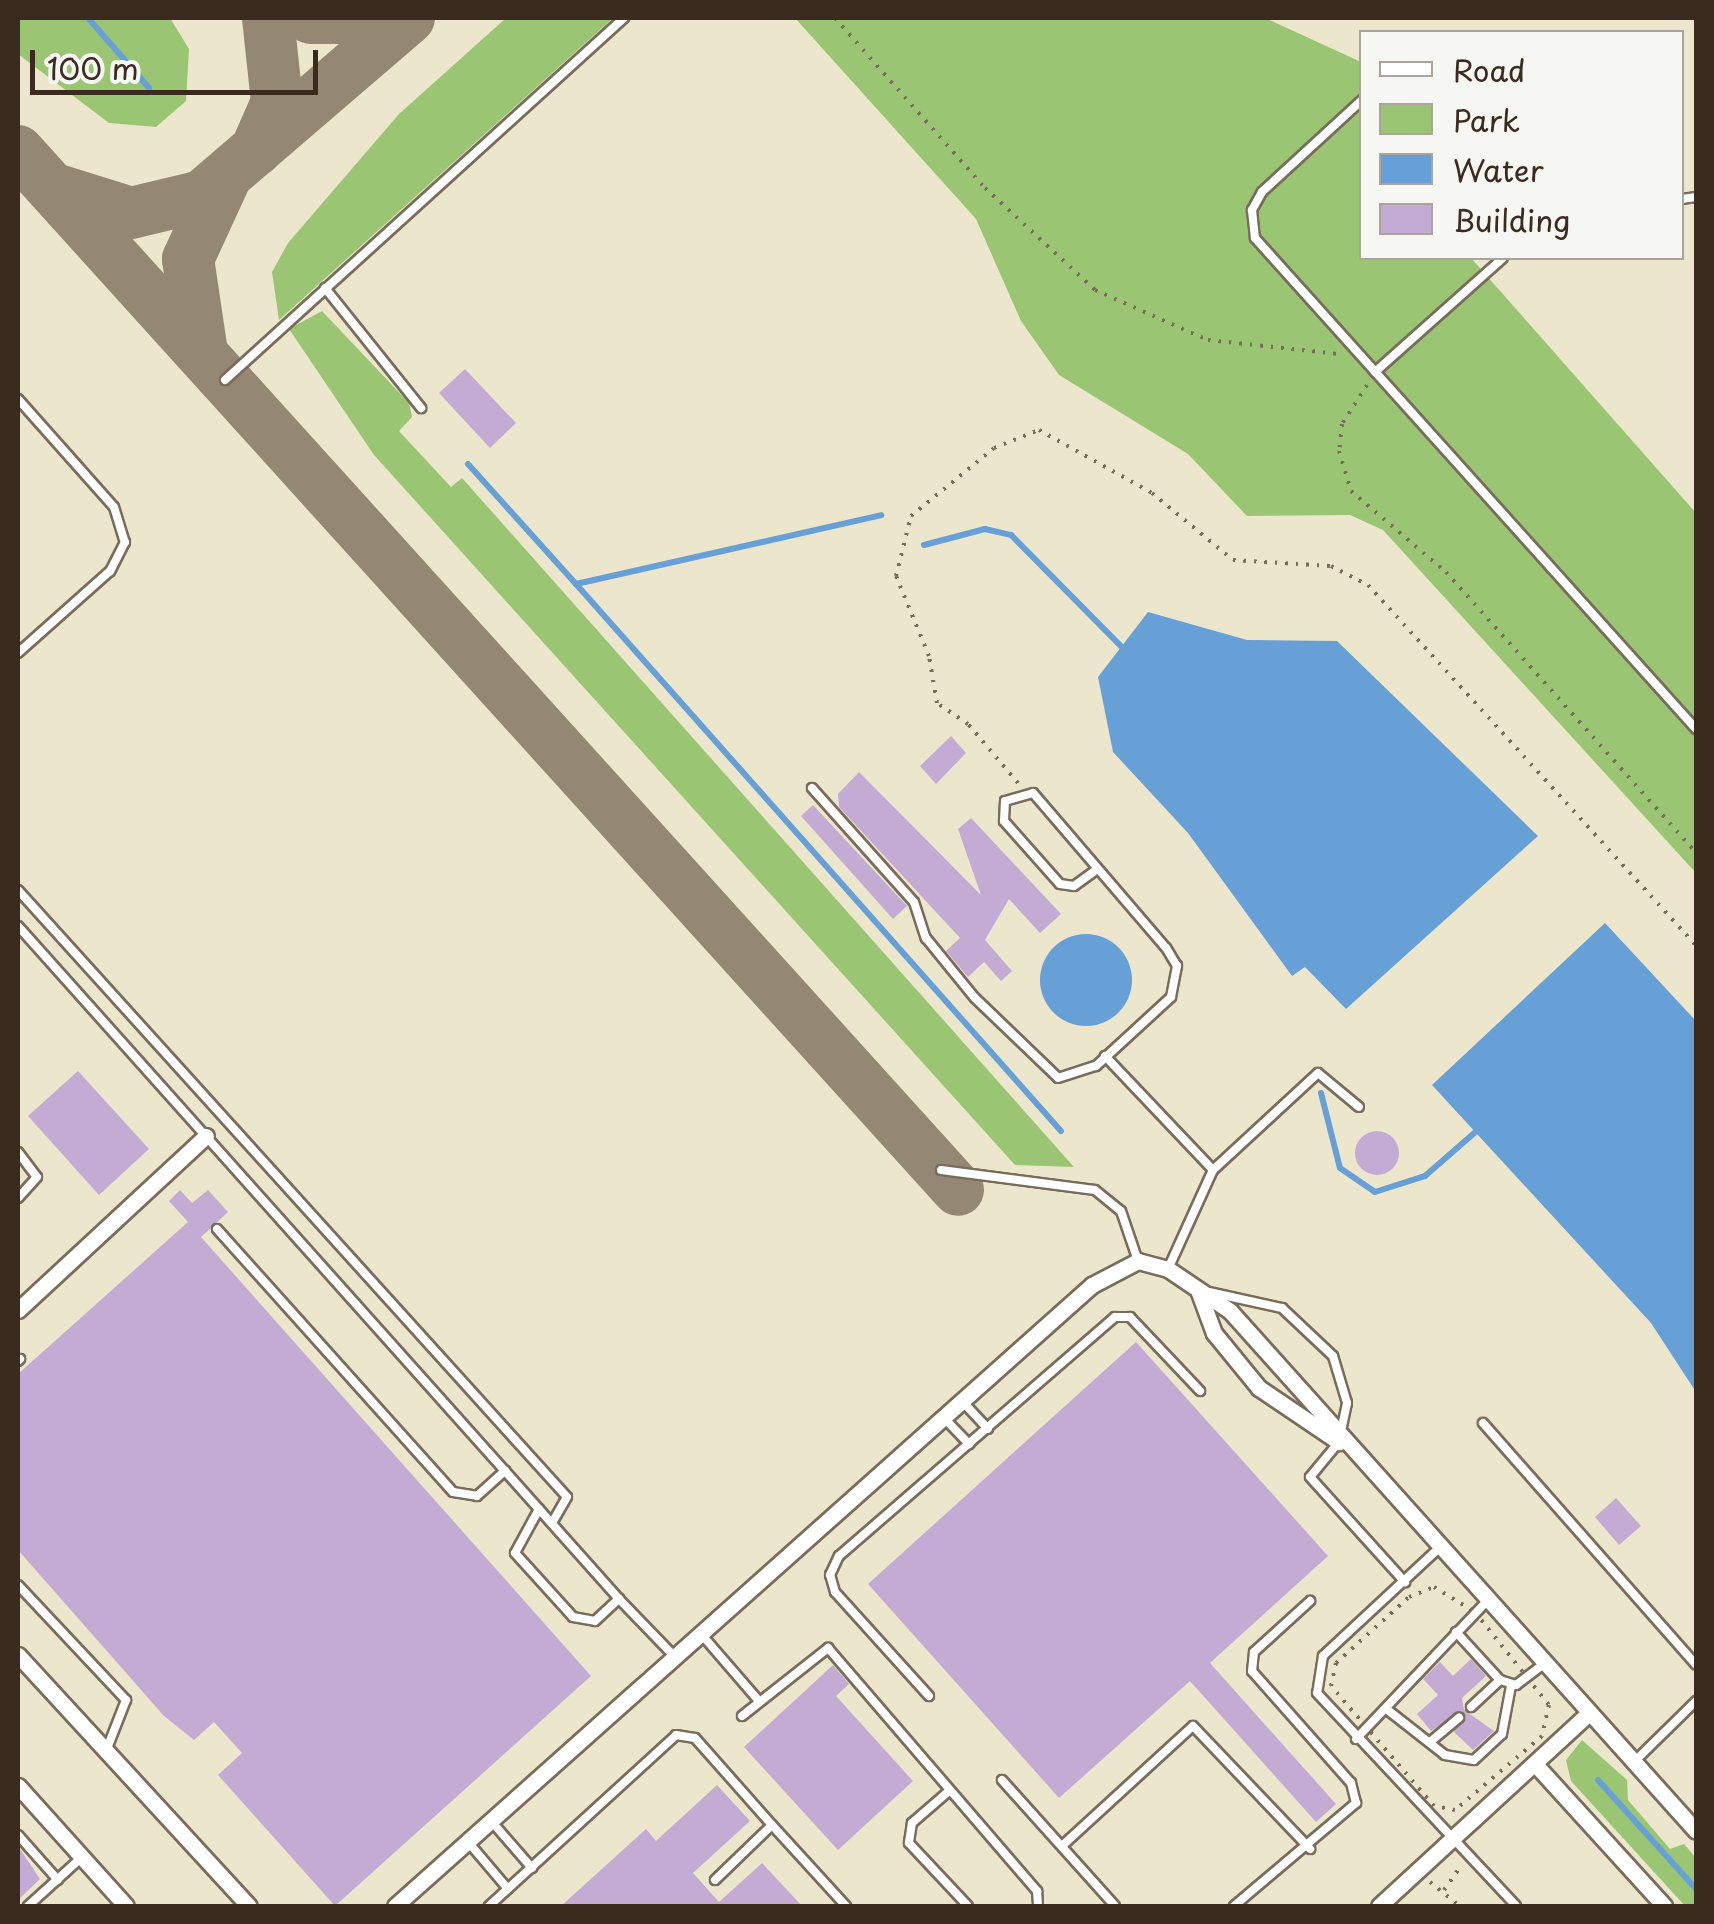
<!DOCTYPE html>
<style>
body{margin:0}
#map{position:relative;width:1714px;height:1924px;overflow:hidden;background:#ece7cc;font-family:"Playpen Sans",sans-serif}
div>[style]{position:absolute}
[style*='--x']{left:calc(var(--x)*1px);top:calc(var(--y)*1px);width:calc(var(--w)*1px);rotate:calc(var(--a)*1deg)}
.green>*{inset:0;background:#9ac673}
.water>*{inset:0;background:#67a0d6}
.round{border-radius:50%}
.stream>*{height:6px;margin:-3px;padding:0 3px;transform-origin:3px;border-radius:3px;background:#67a0d6}
.taxiway>*{height:52px;margin:-26px;padding:0 26px;transform-origin:26px;border-radius:26px;background:#948875}
.building>*{inset:0;background:#c3abd4}
.path>*{height:4px;margin-top:-2px;transform-origin:0;background:repeating-linear-gradient(90deg,#796c5b 0 2.5px,transparent 0 10.5px)}
.roads{filter:drop-shadow(2px 0 #796c5b) drop-shadow(-2px 0 #796c5b) drop-shadow(0 2px #796c5b) drop-shadow(0 -2px #796c5b)}
.lane>*{height:8px;margin:-4px;padding:0 4px;transform-origin:4px;border-radius:4px;background:#fff}
.street>*{height:15px;margin:-7.5px;padding:0 7.5px;transform-origin:7.5px;border-radius:7.5px;background:#fff}
span{translate:-50% -50%;white-space:nowrap;text-align:center;line-height:1.15;-webkit-text-stroke:10px #f6f6f2;paint-order:stroke}
.frame{position:absolute;inset:0;border:20px solid #3b2a1e;pointer-events:none}
.legend{position:absolute;left:1359px;top:30px;width:325px;height:230px;box-sizing:border-box;background:#f6f6f2;border:2px solid #aba49d;margin:0;padding:12px 18px;list-style:none;font-size:30px;color:#3b2a1e}
.legend li{display:flex;align-items:center;gap:20px;height:50px}
.legend b{width:50px;border:2px solid #aba49d}
.scale{position:absolute;left:30px;top:50px;width:288px;height:45px;box-sizing:border-box;border:5px solid #3b2a1e;border-top:0;padding-left:12px;font-size:30px;line-height:35px;white-space:nowrap;color:#3b2a1e;-webkit-text-stroke:8px #f6f6f2;paint-order:stroke}
</style>
<div id="map">
<div class="green">
<i style="clip-path:polygon(18px 18px,170px 18px,189px 49px,186px 101px,156px 127px,109px 123px,18px 54px)"></i>
<i style="clip-path:polygon(506px 18px,613px 18px,279px 320px,272px 272px,288px 243px,399px 114px)"></i>
<i style="clip-path:polygon(795px 18px,1265px 18px,1359px 61px,1362px 258px,1471px 258px,1696px 513px,1696px 873px,1383px 530px,1350px 515px,1247px 516px,1188px 454px,1059px 375px,1021px 321px,976px 219px)"></i>
<i style="clip-path:polygon(322px 311px,409px 403px,412px 417px,399px 431px,451px 487px,462px 478px,1074px 1167px,1015px 1165px,374px 455px,289px 329px)"></i>
<i style="clip-path:polygon(1582px 1740px,1627px 1780px,1628px 1800px,1670px 1849px,1684px 1844px,1696px 1858px,1696px 1906px,1685px 1906px,1571px 1781px,1566px 1760px)"></i>
</div>
<div class="water">
<i style="clip-path:polygon(1148px 612px,1247px 640px,1337px 641px,1538px 836px,1346px 1009px,1305px 967px,1292px 976px,1188px 833px,1113px 752px,1098px 677px)"></i>
<i style="clip-path:polygon(1605px 923px,1696px 1021px,1696px 1392px,1651px 1323px,1432px 1085px)"></i>
<i class="round" style="left:1040px;top:934px;width:92px;height:92px"></i>
</div>
<div class="stream">
<i style="--x:88;--y:18;--w:93;--a:48.9"></i>
<i style="--x:468;--y:464;--w:161;--a:48"></i>
<i style="--x:576;--y:584;--w:313;--a:-12.7"></i>
<i style="--x:924;--y:545;--w:63;--a:-14.7"></i>
<i style="--x:985;--y:529;--w:27;--a:13"></i>
<i style="--x:1011;--y:535;--w:158;--a:45.3"></i>
<i style="--x:576;--y:584;--w:731;--a:48.44"></i>
<i style="--x:1321;--y:1093;--w:77;--a:75.8"></i>
<i style="--x:1340;--y:1168;--w:42;--a:34.4"></i>
<i style="--x:1375;--y:1192;--w:52;--a:-17.7"></i>
<i style="--x:1425;--y:1176;--w:73;--a:-41.1"></i>
<i style="--x:1598;--y:1780;--w:147;--a:48"></i>
</div>
<div class="taxiway">
<i style="--x:311;--y:18;--w:75;--a:0"></i>
<i style="--x:256;--y:150;--w:52;--a:-66.4"></i>
<i style="--x:277;--y:102;--w:84;--a:-96.1"></i>
<i style="--x:18;--y:151;--w:1401;--a:47.86"></i>
<i style="--x:61;--y:191;--w:73;--a:17.4"></i>
<i style="--x:131;--y:213;--w:73;--a:-13.5"></i>
<i style="--x:202;--y:196;--w:273;--a:-40.7"></i>
<i style="--x:201;--y:346;--w:88;--a:-98.5"></i>
<i style="--x:188;--y:259;--w:84;--a:-65.3"></i>
</div>
<div class="building">
<i style="clip-path:polygon(465px 369px,516px 423px,490px 448px,439px 393px)"></i>
<i style="clip-path:polygon(951px 736px,966px 753px,936px 784px,920px 766px)"></i>
<i style="clip-path:polygon(859px 772px,981px 895px,958px 829px,971px 818px,1061px 914px,1040px 933px,1009px 899px,985px 940px,1012px 971px,1001px 981px,984px 962px,968px 977px,946px 951px,960px 938px,839px 807px,838px 794px)"></i>
<i style="clip-path:polygon(813px 805px,907px 906px,893px 919px,801px 816px)"></i>
<i style="clip-path:polygon(78px 1071px,149px 1149px,99px 1195px,28px 1116px)"></i>
<i class="round" style="left:1355px;top:1131px;width:44px;height:44px"></i>
<i style="clip-path:polygon(180px 1190px,192px 1203px,208px 1190px,228px 1212px,201px 1237px,591px 1676px,335px 1906px,218px 1775px,242px 1753px,214px 1722px,194px 1740px,164px 1716px,18px 1550px,18px 1374px,188px 1222px,169px 1201px)"></i>
<i style="clip-path:polygon(1136px 1342px,1328px 1556px,1210px 1663px,1336px 1804px,1316px 1822px,1190px 1681px,1059px 1798px,868px 1584px)"></i>
<i style="clip-path:polygon(1616px 1498px,1641px 1526px,1619px 1545px,1595px 1517px)"></i>
<i style="clip-path:polygon(1471px 1659px,1486px 1676px,1462px 1698px,1464px 1710px,1494px 1731px,1473px 1750px,1454px 1732px,1462px 1711px,1431px 1731px,1417px 1714px,1438px 1695px,1423px 1679px,1440px 1662px,1453px 1676px)"></i>
<i style="clip-path:polygon(833px 1665px,849px 1684px,836px 1696px,913px 1781px,838px 1850px,744px 1747px)"></i>
<i style="clip-path:polygon(717px 1785px,750px 1821px,693px 1873px,719px 1902px,762px 1863px,802px 1906px,561px 1906px,646px 1829px,656px 1841px)"></i>
<i style="clip-path:polygon(18px 1846px,40px 1879px,18px 1900px)"></i>
</div>
<div class="path">
<i style="--x:835;--y:18;--w:227;--a:48.6"></i>
<i style="--x:985;--y:188;--w:150;--a:42.8"></i>
<i style="--x:1095;--y:290;--w:124;--a:23.9"></i>
<i style="--x:1208;--y:340;--w:133;--a:6.1"></i>
<i style="--x:1367;--y:385;--w:46;--a:122.7"></i>
<i style="--x:1342;--y:424;--w:27;--a:96"></i>
<i style="--x:1339;--y:451;--w:42;--a:73.3"></i>
<i style="--x:1351;--y:491;--w:125;--a:40.5"></i>
<i style="--x:1446;--y:572;--w:376;--a:48.3"></i>
<i style="--x:1018;--y:783;--w:77;--a:-130.3"></i>
<i style="--x:968;--y:724;--w:37;--a:-146"></i>
<i style="--x:937;--y:703;--w:48;--a:-99.7"></i>
<i style="--x:929;--y:656;--w:87;--a:-112.4"></i>
<i style="--x:896;--y:576;--w:62;--a:-76"></i>
<i style="--x:911;--y:516;--w:107;--a:-39.3"></i>
<i style="--x:994;--y:448;--w:48;--a:-21.8"></i>
<i style="--x:1039;--y:430;--w:129;--a:29.1"></i>
<i style="--x:1152;--y:493;--w:105;--a:39.6"></i>
<i style="--x:1233;--y:560;--w:98;--a:3.5"></i>
<i style="--x:1331;--y:566;--w:42;--a:27.2"></i>
<i style="--x:1368;--y:585;--w:488;--a:47.7"></i>
<i style="--x:1434;--y:1587;--w:48;--a:31.4"></i>
<i style="--x:1475;--y:1612;--w:119;--a:51.5"></i>
<i style="--x:1549;--y:1705;--w:32;--a:103"></i>
<i style="--x:1542;--y:1736;--w:114;--a:139.6"></i>
<i style="--x:1455;--y:1810;--w:21;--a:-169"></i>
<i style="--x:1434;--y:1806;--w:158;--a:-130.6"></i>
<i style="--x:1331;--y:1686;--w:24;--a:-78"></i>
<i style="--x:1336;--y:1663;--w:98;--a:-42.1"></i>
<i style="--x:1409;--y:1597;--w:27;--a:-22"></i>
<i style="--x:1430;--y:1882;--w:38;--a:39"></i>
<i style="--x:1444;--y:1890;--w:29;--a:-55"></i>
</div>
<div class="roads">
<div class="lane">
<i style="--x:1362;--y:100;--w:136;--a:137.4"></i>
<i style="--x:1262;--y:192;--w:21;--a:119"></i>
<i style="--x:1252;--y:210;--w:28;--a:84"></i>
<i style="--x:1255;--y:238;--w:660;--a:48.07"></i>
<i style="--x:1682;--y:199;--w:14;--a:-8"></i>
<i style="--x:325;--y:288;--w:154;--a:51.3"></i>
<i style="--x:1375;--y:372;--w:171;--a:-41.7"></i>
<i style="--x:225;--y:380;--w:539;--a:-42.22"></i>
<i style="--x:18;--y:399;--w:144;--a:48.4"></i>
<i style="--x:114;--y:507;--w:37;--a:73"></i>
<i style="--x:125;--y:542;--w:33;--a:117"></i>
<i style="--x:110;--y:571;--w:123;--a:138.3"></i>
<i style="--x:812;--y:788;--w:153;--a:48.2"></i>
<i style="--x:914;--y:902;--w:38;--a:72"></i>
<i style="--x:926;--y:938;--w:77;--a:50.8"></i>
<i style="--x:975;--y:998;--w:115;--a:43.9"></i>
<i style="--x:1058;--y:1078;--w:40;--a:-18"></i>
<i style="--x:1096;--y:1066;--w:102;--a:-42.6"></i>
<i style="--x:1171;--y:997;--w:32;--a:-79"></i>
<i style="--x:1177;--y:966;--w:21;--a:-121"></i>
<i style="--x:1166;--y:948;--w:204;--a:-130.6"></i>
<i style="--x:1033;--y:793;--w:29;--a:164"></i>
<i style="--x:1005;--y:801;--w:20;--a:93"></i>
<i style="--x:1004;--y:821;--w:84;--a:48.4"></i>
<i style="--x:1060;--y:884;--w:14;--a:8"></i>
<i style="--x:1074;--y:886;--w:29;--a:-36"></i>
<i style="--x:18;--y:890;--w:818;--a:47.87"></i>
<i style="--x:567;--y:1497;--w:30;--a:120"></i>
<i style="--x:18;--y:926;--w:731;--a:48.22"></i>
<i style="--x:1105;--y:1056;--w:157;--a:46.5"></i>
<i style="--x:1213;--y:1170;--w:143;--a:-42.7"></i>
<i style="--x:1318;--y:1073;--w:53;--a:39.7"></i>
<i style="--x:18;--y:1152;--w:31;--a:53"></i>
<i style="--x:37;--y:1177;--w:28;--a:132"></i>
<i style="--x:941;--y:1170;--w:155;--a:7.4"></i>
<i style="--x:1095;--y:1190;--w:33;--a:39"></i>
<i style="--x:1121;--y:1211;--w:53;--a:71.2"></i>
<i style="--x:217;--y:1229;--w:353;--a:48.1"></i>
<i style="--x:453;--y:1492;--w:24;--a:9"></i>
<i style="--x:477;--y:1496;--w:38;--a:-42"></i>
<i style="--x:505;--y:1471;--w:171;--a:48.3"></i>
<i style="--x:1168;--y:1269;--w:109;--a:-65.6"></i>
<i style="--x:1209;--y:1292;--w:75;--a:12.4"></i>
<i style="--x:1282;--y:1308;--w:70;--a:43.3"></i>
<i style="--x:1333;--y:1356;--w:49;--a:73.4"></i>
<i style="--x:1347;--y:1403;--w:40;--a:102"></i>
<i style="--x:1339;--y:1442;--w:45;--a:129.6"></i>
<i style="--x:1310;--y:1477;--w:142;--a:47.9"></i>
<i style="--x:18;--y:1361;--w:3;--a:-45"></i>
<i style="--x:962;--y:1401;--w:38;--a:47"></i>
<i style="--x:945;--y:1419;--w:35;--a:46"></i>
<i style="--x:1483;--y:1423;--w:322;--a:48.6"></i>
<i style="--x:539;--y:1509;--w:50;--a:118.6"></i>
<i style="--x:515;--y:1553;--w:86;--a:47.8"></i>
<i style="--x:573;--y:1617;--w:22;--a:10"></i>
<i style="--x:595;--y:1621;--w:33;--a:-43"></i>
<i style="--x:619;--y:1599;--w:82;--a:46"></i>
<i style="--x:1438;--y:1549;--w:157;--a:137.1"></i>
<i style="--x:1323;--y:1656;--w:37;--a:99"></i>
<i style="--x:1317;--y:1693;--w:291;--a:46.9"></i>
<i style="--x:18;--y:1585;--w:158;--a:46.8"></i>
<i style="--x:126;--y:1700;--w:55;--a:111.4"></i>
<i style="--x:1456;--y:1632;--w:65;--a:47.5"></i>
<i style="--x:702;--y:1635;--w:87;--a:49.2"></i>
<i style="--x:929;--y:1696;--w:140;--a:-132.1"></i>
<i style="--x:835;--y:1592;--w:18;--a:-106"></i>
<i style="--x:830;--y:1575;--w:21;--a:-65"></i>
<i style="--x:839;--y:1556;--w:365;--a:-40.9"></i>
<i style="--x:1115;--y:1317;--w:15;--a:0"></i>
<i style="--x:1130;--y:1317;--w:102;--a:46.6"></i>
<i style="--x:1471;--y:1707;--w:40;--a:-43"></i>
<i style="--x:1500;--y:1680;--w:17;--a:17"></i>
<i style="--x:1516;--y:1685;--w:34;--a:-37"></i>
<i style="--x:1389;--y:1711;--w:71;--a:38.2"></i>
<i style="--x:1445;--y:1755;--w:29;--a:10"></i>
<i style="--x:1474;--y:1760;--w:38;--a:-43"></i>
<i style="--x:1502;--y:1734;--w:49;--a:-79.4"></i>
<i style="--x:742;--y:1716;--w:110;--a:-38.3"></i>
<i style="--x:828;--y:1648;--w:321;--a:49.3"></i>
<i style="--x:1037;--y:1891;--w:15;--a:86"></i>
<i style="--x:1356;--y:1739;--w:189;--a:-46.5"></i>
<i style="--x:1430;--y:1742;--w:38;--a:-40"></i>
<i style="--x:1634;--y:1762;--w:87;--a:-44.5"></i>
<i style="--x:1002;--y:1780;--w:169;--a:48.1"></i>
<i style="--x:949;--y:1791;--w:49;--a:139.1"></i>
<i style="--x:912;--y:1823;--w:20;--a:99"></i>
<i style="--x:909;--y:1843;--w:86;--a:46.9"></i>
<i style="--x:492;--y:1822;--w:61;--a:49"></i>
<i style="--x:18;--y:1835;--w:60;--a:48.4"></i>
<i style="--x:469;--y:1843;--w:60;--a:49.7"></i>
<i style="--x:1063;--y:1845;--w:176;--a:-42.5"></i>
<i style="--x:1193;--y:1726;--w:170;--a:46.4"></i>
<i style="--x:715;--y:1880;--w:79;--a:-44"></i>
<i style="--x:772;--y:1825;--w:110;--a:47.6"></i>
<i style="--x:28;--y:1906;--w:73;--a:-42.2"></i>
<i style="--x:489;--y:1906;--w:253;--a:-42.4"></i>
<i style="--x:676;--y:1735;--w:19;--a:9"></i>
<i style="--x:695;--y:1738;--w:116;--a:48.5"></i>
<i style="--x:1234;--y:1906;--w:160;--a:-40.2"></i>
<i style="--x:1356;--y:1803;--w:21;--a:-104"></i>
<i style="--x:1351;--y:1783;--w:149;--a:-131.5"></i>
<i style="--x:1252;--y:1671;--w:19;--a:-84"></i>
<i style="--x:1254;--y:1652;--w:76;--a:-42.3"></i>
</div>
<div class="street">
<i style="--x:1198;--y:1290;--w:46;--a:69.6"></i>
<i style="--x:1214;--y:1333;--w:71;--a:50.7"></i>
<i style="--x:1259;--y:1388;--w:97;--a:34"></i>
<i style="--x:18;--y:1310;--w:256;--a:-42.8"></i>
<i style="--x:18;--y:1655;--w:341;--a:47.4"></i>
<i style="--x:1535;--y:1764;--w:192;--a:47.7"></i>
<i style="--x:18;--y:1786;--w:161;--a:48"></i>
<i style="--x:395;--y:1906;--w:934;--a:-41.7"></i>
<i style="--x:1092;--y:1285;--w:52;--a:-27.6"></i>
<i style="--x:1138;--y:1261;--w:31;--a:15"></i>
<i style="--x:1168;--y:1269;--w:75;--a:34.1"></i>
<i style="--x:1230;--y:1311;--w:698;--a:48.13"></i>
<i style="--x:1379;--y:1906;--w:282;--a:-42.6"></i>
</div>
</div>
<div class="frame"></div>
<ul class="legend">
<li><b style="height:12px;background:#fff"></b>Road</li>
<li><b style="height:28px;background:#9ac673"></b>Park</li>
<li><b style="height:28px;background:#67a0d6"></b>Water</li>
<li><b style="height:28px;background:#c3abd4"></b>Building</li>
</ul>
<div class="scale">100 m</div>
</div>
